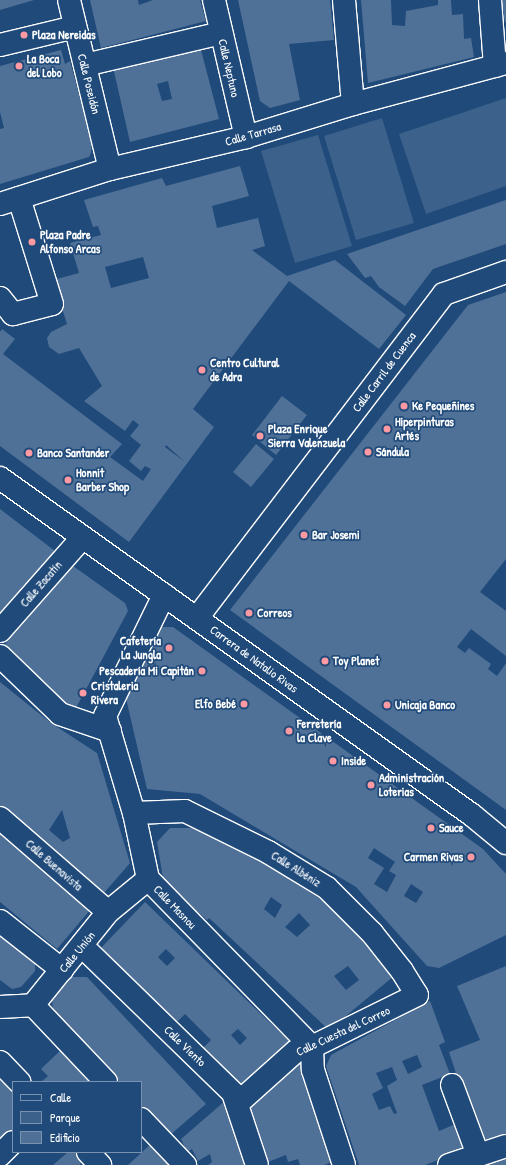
<!DOCTYPE html>
<meta charset="utf-8">
<style>
body{margin:0}
#map{position:relative;width:506px;height:1165px;overflow:hidden;background:#1f4a7a;font-family:"Patrick Hand",sans-serif}
div>[style]{position:absolute}
[style*='--x']{left:calc(var(--x)*1px);top:calc(var(--y)*1px);width:calc(var(--w)*1px);rotate:calc(var(--a)*1deg)}
.green>*{inset:0;background:#3c618b}
.building>*{inset:0;background:#507197}
.roads{filter:drop-shadow(1px 0 #fff) drop-shadow(-1px 0 #fff) drop-shadow(0 1px #fff) drop-shadow(0 -1px #fff)}
.minor>*{height:22px;margin:-11px;padding:0 11px;transform-origin:11px;border-radius:11px;background:#1f4a7a}
.highway>*{height:22px;margin:-11px;padding:0 11px;transform-origin:11px;border-radius:11px;background:#1f4a7a}
.dots>*{width:11px;height:11px;translate:-50% -50%;box-sizing:border-box;border:2px solid #1f4a7a;border-radius:50%}
span{translate:-50% -50%;white-space:nowrap;text-align:center;line-height:1.15;-webkit-text-stroke:3.5px #1f4a7a;paint-order:stroke}
.poi-label{font-size:12px;color:#fff;font-weight:700}
.left{translate:0 -50%;text-align:left}
.right{translate:-100% -50%;text-align:right}
.street-label{font-size:12px;color:#fff}
.legend{position:absolute;left:12px;top:1081px;width:130px;height:72px;box-sizing:border-box;background:#1f4a7a;border:1px solid #7992af;margin:0;padding:5px 7px;list-style:none;font-size:12px;color:#fff}
.legend li{display:flex;align-items:center;gap:8px;height:20px}
.legend b{width:20px;border:1px solid #7992af}
</style>
<div id="map">
<div class="green">
<i style="clip-path:polygon(506px 98px,506px 186px,426px 214px,399px 134px)"></i>
<i style="clip-path:polygon(382px 118px,414px 223px,356px 240px,324px 136px)"></i>
<i style="clip-path:polygon(318px 135px,352px 246px,295px 263px,261px 151px)"></i>
</div>
<div class="building">
<i style="clip-path:polygon(0 0,34px 0,0 10px)"></i>
<i style="clip-path:polygon(90px 0,138px 0,139px 5px,153px 0,200px 0,206px 21px,101px 48px)"></i>
<i style="clip-path:polygon(238px 0,330px 0,334px 40px,289px 44px,300px 100px,270px 108px,260px 101px)"></i>
<i style="clip-path:polygon(361px 0,391px 0,392px 25px,405px 26px,406px 11px,438px 5px,438px 0,451px 0,452px 15px,463px 14px,464px 39px,471px 38px,474px 57px,368px 83px)"></i>
<i style="clip-path:polygon(501px 0,506px 0,506px 22px,505px 22px)"></i>
<i style="clip-path:polygon(evenodd,200px 46px,219px 119px,130px 142px,113px 67px,200px 46px,168px 81px,172px 99px,162px 101px,157px 84px,168px 81px)"></i>
<i style="clip-path:polygon(61px 50px,65px 64px,70px 61px,92px 143px,91px 153px,89px 157px,0 184px,0 129px,4px 128px,0 112px,0 66px)"></i>
<i style="clip-path:polygon(evenodd,240px 166px,249px 196px,212px 206px,217px 228px,258px 218px,265px 246px,252px 250px,287px 276px,335px 260px,406px 315px,379px 349px,289px 281px,193px 409px,214px 427px,129px 542px,0 446px,0 332px,2px 329px,15px 339px,3px 354px,122px 444px,110px 457px,143px 481px,151px 469px,145px 466px,141px 471px,129px 461px,141px 445px,130px 436px,139px 425px,133px 420px,125px 431px,84px 401px,102px 386px,79px 348px,59px 354px,49px 347px,47px 338px,51px 332px,67px 324px,53px 280px,79px 273px,70px 243px,101px 235px,98px 226px,93px 227px,84px 200px,162px 178px,166px 186px,240px 166px,143px 257px,149px 278px,111px 288px,105px 267px,143px 257px,240px 166px,166px 445px,185px 462px,165px 447px,166px 445px)"></i>
<i style="clip-path:polygon(506px 200px,506px 244px,433px 269px,405px 306px,379px 287px,371px 276px,365px 278px,347px 254px)"></i>
<i style="clip-path:polygon(506px 292px,506px 559px,480px 592px,506px 611px,506px 656px,471px 629px,457px 647px,465px 653px,469px 648px,491px 664px,488px 669px,497px 676px,506px 663px,506px 810px,230px 610px,468px 305px)"></i>
<i style="clip-path:polygon(282px 396px,307px 415px,276px 455px,252px 435px)"></i>
<i style="clip-path:polygon(256px 444px,274px 459px,251px 487px,233px 472px)"></i>
<i style="clip-path:polygon(0 509px,55px 551px,0 614px)"></i>
<i style="clip-path:polygon(73px 566px,125px 603px,128px 611px,76px 708px,69px 707px,0 650px)"></i>
<i style="clip-path:polygon(evenodd,161px 627px,173px 627px,483px 849px,506px 874px,506px 935px,439px 968px,427px 966px,356px 887px,200px 794px,147px 789px,125px 694px,161px 627px,374px 848px,395px 862px,389px 871px,396px 875px,387px 892px,374px 884px,384px 868px,368px 858px,374px 848px,161px 627px,411px 884px,423px 892px,416px 903px,404px 896px,411px 884px)"></i>
<i style="clip-path:polygon(evenodd,0 682px,51px 723px,97px 753px,130px 863px,103px 894px,0 807px,0 682px,62px 810px,70px 838px,63px 842px,49px 830px,62px 810px)"></i>
<i style="clip-path:polygon(evenodd,170px 828px,192px 828px,208px 832px,274px 868px,331px 906px,394px 976px,329px 1030px,209px 918px,207px 920px,164px 884px,157px 842px,170px 828px,271px 897px,282px 905px,275px 918px,264px 909px,271px 897px,170px 828px,299px 913px,310px 925px,297px 937px,285px 927px,299px 913px,170px 828px,348px 966px,359px 980px,346px 990px,334px 976px,348px 966px)"></i>
<i style="clip-path:polygon(0 832px,91px 909px,57px 949px,0 902px)"></i>
<i style="clip-path:polygon(evenodd,145px 902px,289px 1041px,243px 1089px,202px 1049px,211px 1040px,185px 1014px,175px 1024px,99px 950px,145px 902px,166px 949px,175px 958px,167px 966px,158px 957px,166px 949px,145px 902px,238px 1029px,247px 1038px,240px 1045px,231px 1035px,238px 1029px)"></i>
<i style="clip-path:polygon(0 929px,35px 956px,35px 971px,21px 987px,12px 989px,0 980px)"></i>
<i style="clip-path:polygon(506px 966px,506px 1135px,488px 1142px,477px 1137px,449px 1052px,480px 1040px,457px 986px)"></i>
<i style="clip-path:polygon(72px 977px,87px 977px,206px 1104px,170px 1135px,141px 1105px,141px 1082px,120px 1082px,53px 1011px,52px 1000px)"></i>
<i style="clip-path:polygon(evenodd,430px 1001px,445px 1042px,439px 1045px,450px 1074px,422px 1085px,439px 1131px,458px 1123px,465px 1142px,459px 1152px,425px 1165px,359px 1165px,326px 1066px,331px 1055px,430px 1001px,417px 1055px,422px 1067px,408px 1074px,402px 1061px,417px 1055px,430px 1001px,392px 1067px,397px 1080px,387px 1086px,397px 1113px,394px 1114px,390px 1106px,379px 1110px,372px 1094px,383px 1088px,376px 1073px,392px 1067px)"></i>
<i style="clip-path:polygon(64px 1047px,96px 1082px,41px 1082px,48px 1076px,41px 1069px)"></i>
<i style="clip-path:polygon(299px 1061px,332px 1162px,324px 1165px,300px 1165px,298px 1159px,288px 1162px,286px 1155px,265px 1163px,247px 1112px,249px 1101px)"></i>
<i style="clip-path:polygon(0 1071px,13px 1085px,13px 1132px,0 1145px)"></i>
<i style="clip-path:polygon(225px 1101px,247px 1165px,208px 1165px,212px 1162px,210px 1154px,198px 1161px,192px 1149px,187px 1152px,181px 1139px)"></i>
<i style="clip-path:polygon(153px 1142px,173px 1165px,128px 1165px)"></i>
<i style="clip-path:polygon(68px 1152px,80px 1152px,83px 1154px,80px 1165px,53px 1165px)"></i>
<i style="clip-path:polygon(506px 1157px,506px 1165px,482px 1165px)"></i>
</div>
<div class="roads">
<div class="minor">
<i style="--x:69;--y:0;--w:174;--a:76.4"></i>
<i style="--x:214;--y:0;--w:141;--a:76.9"></i>
<i style="--x:344;--y:0;--w:104;--a:85.1"></i>
<i style="--x:490;--y:0;--w:66;--a:85.7"></i>
<i style="--x:0;--y:45;--w:77;--a:-13.5"></i>
<i style="--x:85;--y:65;--w:140;--a:-13.2"></i>
<i style="--x:0;--y:204;--w:115;--a:-17.7"></i>
<i style="--x:110;--y:169;--w:140;--a:-13.2"></i>
<i style="--x:246;--y:137;--w:112;--a:-17.1"></i>
<i style="--x:353;--y:104;--w:158;--a:-15"></i>
<i style="--x:0;--y:298;--w:21;--a:51"></i>
<i style="--x:13;--y:314;--w:40;--a:-14.4"></i>
<i style="--x:52;--y:304;--w:111;--a:-107.3"></i>
<i style="--x:164;--y:595;--w:135;--a:116"></i>
<i style="--x:105;--y:716;--w:101;--a:73.4"></i>
<i style="--x:134;--y:813;--w:67;--a:78"></i>
<i style="--x:148;--y:879;--w:235;--a:45.7"></i>
<i style="--x:312;--y:1047;--w:23;--a:88"></i>
<i style="--x:313;--y:1070;--w:100;--a:71.9"></i>
<i style="--x:197;--y:618;--w:407;--a:-52.7"></i>
<i style="--x:444;--y:294;--w:66;--a:-19.5"></i>
<i style="--x:0;--y:631;--w:124;--a:-48.6"></i>
<i style="--x:0;--y:656;--w:83;--a:44"></i>
<i style="--x:60;--y:714;--w:53;--a:18.8"></i>
<i style="--x:134;--y:813;--w:51;--a:-2.2"></i>
<i style="--x:185;--y:811;--w:93;--a:26.3"></i>
<i style="--x:268;--y:852;--w:69;--a:31.4"></i>
<i style="--x:327;--y:888;--w:64;--a:45"></i>
<i style="--x:372;--y:933;--w:48;--a:51.7"></i>
<i style="--x:402;--y:971;--w:28;--a:58"></i>
<i style="--x:417;--y:995;--w:117;--a:153.7"></i>
<i style="--x:312;--y:1047;--w:16;--a:166"></i>
<i style="--x:296;--y:1051;--w:79;--a:138.1"></i>
<i style="--x:0;--y:818;--w:143;--a:41"></i>
<i style="--x:0;--y:921;--w:79;--a:38.3"></i>
<i style="--x:82;--y:946;--w:211;--a:44.2"></i>
<i style="--x:233;--y:1093;--w:76;--a:71.6"></i>
<i style="--x:33;--y:1005;--w:106;--a:46.5"></i>
<i style="--x:0;--y:1007;--w:33;--a:-3"></i>
<i style="--x:33;--y:1005;--w:119;--a:-51.1"></i>
<i style="--x:108;--y:912;--w:52;--a:-39.5"></i>
<i style="--x:0;--y:1062;--w:28;--a:46"></i>
<i style="--x:452;--y:1085;--w:75;--a:69.6"></i>
<i style="--x:141;--y:1119;--w:64;--a:46.3"></i>
<i style="--x:88;--y:1152;--w:18;--a:47"></i>
<i style="--x:0;--y:1155;--w:18;--a:-45"></i>
<i style="--x:449;--y:1165;--w:60;--a:-18.4"></i>
</div>
<div class="highway">
<i style="--x:0;--y:478;--w:580;--a:35.53"></i>
<i style="--x:472;--y:815;--w:44;--a:39.5"></i>
</div>
</div>
<div class="dots">
<i style="left:24px;top:35px;background:#ff9aa2"></i>
<i style="left:19px;top:66px;background:#ff9aa2"></i>
<i style="left:32px;top:242px;background:#ff9aa2"></i>
<i style="left:202px;top:370px;background:#ff9aa2"></i>
<i style="left:404px;top:406px;background:#ff9aa2"></i>
<i style="left:387px;top:429px;background:#ff9aa2"></i>
<i style="left:260px;top:436px;background:#ff9aa2"></i>
<i style="left:368px;top:452px;background:#ff9aa2"></i>
<i style="left:29px;top:453px;background:#ff9aa2"></i>
<i style="left:68px;top:480px;background:#ff9aa2"></i>
<i style="left:304px;top:535px;background:#ff9aa2"></i>
<i style="left:249px;top:613px;background:#ff9aa2"></i>
<i style="left:169px;top:648px;background:#ff9aa2"></i>
<i style="left:325px;top:661px;background:#ff9aa2"></i>
<i style="left:202px;top:671px;background:#ff9aa2"></i>
<i style="left:83px;top:693px;background:#ff9aa2"></i>
<i style="left:244px;top:704px;background:#ff9aa2"></i>
<i style="left:387px;top:705px;background:#ff9aa2"></i>
<i style="left:289px;top:731px;background:#ff9aa2"></i>
<i style="left:333px;top:761px;background:#ff9aa2"></i>
<i style="left:371px;top:785px;background:#ff9aa2"></i>
<i style="left:431px;top:828px;background:#ff9aa2"></i>
<i style="left:471px;top:857px;background:#ff9aa2"></i>
</div>
<div class="poi-label">
<span class="left" style="left:32px;top:35px">Plaza Nereidas</span>
<span class="left" style="left:27px;top:66px">La Boca<br>del Lobo</span>
<span class="left" style="left:40px;top:242px">Plaza Padre<br>Alfonso Arcas</span>
<span class="left" style="left:210px;top:370px">Centro Cultural<br>de Adra</span>
<span class="left" style="left:412px;top:406px">Ke Pequeñines</span>
<span class="left" style="left:395px;top:429px">Hiperpinturas<br>Artés</span>
<span class="left" style="left:268px;top:436px">Plaza Enrique<br>Sierra Valenzuela</span>
<span class="left" style="left:376px;top:452px">Sándula</span>
<span class="left" style="left:37px;top:453px">Banco Santander</span>
<span class="left" style="left:76px;top:480px">Honnit<br>Barber Shop</span>
<span class="left" style="left:312px;top:535px">Bar Josemi</span>
<span class="left" style="left:257px;top:613px">Correos</span>
<span class="right" style="left:161px;top:648px">Cafetería<br>La Jungla</span>
<span class="left" style="left:333px;top:661px">Toy Planet</span>
<span class="right" style="left:194px;top:671px">Pescadería Mi Capitán</span>
<span class="left" style="left:91px;top:693px">Cristaleria<br>Rivera</span>
<span class="right" style="left:236px;top:704px">Elfo Bebé</span>
<span class="left" style="left:395px;top:705px">Unicaja Banco</span>
<span class="left" style="left:297px;top:731px">Ferretería<br>la Clave</span>
<span class="left" style="left:341px;top:761px">Inside</span>
<span class="left" style="left:379px;top:785px">Administración<br>Loterias</span>
<span class="left" style="left:439px;top:828px">Sauce</span>
<span class="right" style="left:463px;top:857px">Carmen Rivas</span>
</div>
<div class="street-label">
<span style="left:229px;top:68px;rotate:77deg">Calle Neptuno</span>
<span style="left:89px;top:84px;rotate:76deg">Calle Poseidón</span>
<span style="left:253px;top:134px;rotate:-16deg">Calle Tarrasa</span>
<span style="left:384px;top:372px;rotate:-53deg">Calle Carril de Cuenca</span>
<span style="left:41px;top:584px;rotate:-49deg">Calle Zacatín</span>
<span style="left:254px;top:659px;rotate:36deg">Carrera de Natalio Rivas</span>
<span style="left:54px;top:865px;rotate:41deg">Calle Buenavista</span>
<span style="left:296px;top:869px;rotate:32deg">Calle Albéniz</span>
<span style="left:175px;top:907px;rotate:46deg">Calle Masnou</span>
<span style="left:77px;top:952px;rotate:-51deg">Calle Unión</span>
<span style="left:343px;top:1031px;rotate:-25deg">Calle Cuesta del Correo</span>
<span style="left:185px;top:1046px;rotate:44deg">Calle Viento</span>
</div>
<ul class="legend">
<li><b style="height:5px;background:#1f4a7a"></b>Calle</li>
<li><b style="height:11px;background:#3c618b"></b>Parque</li>
<li><b style="height:11px;background:#507197"></b>Edificio</li>
</ul>
</div>
